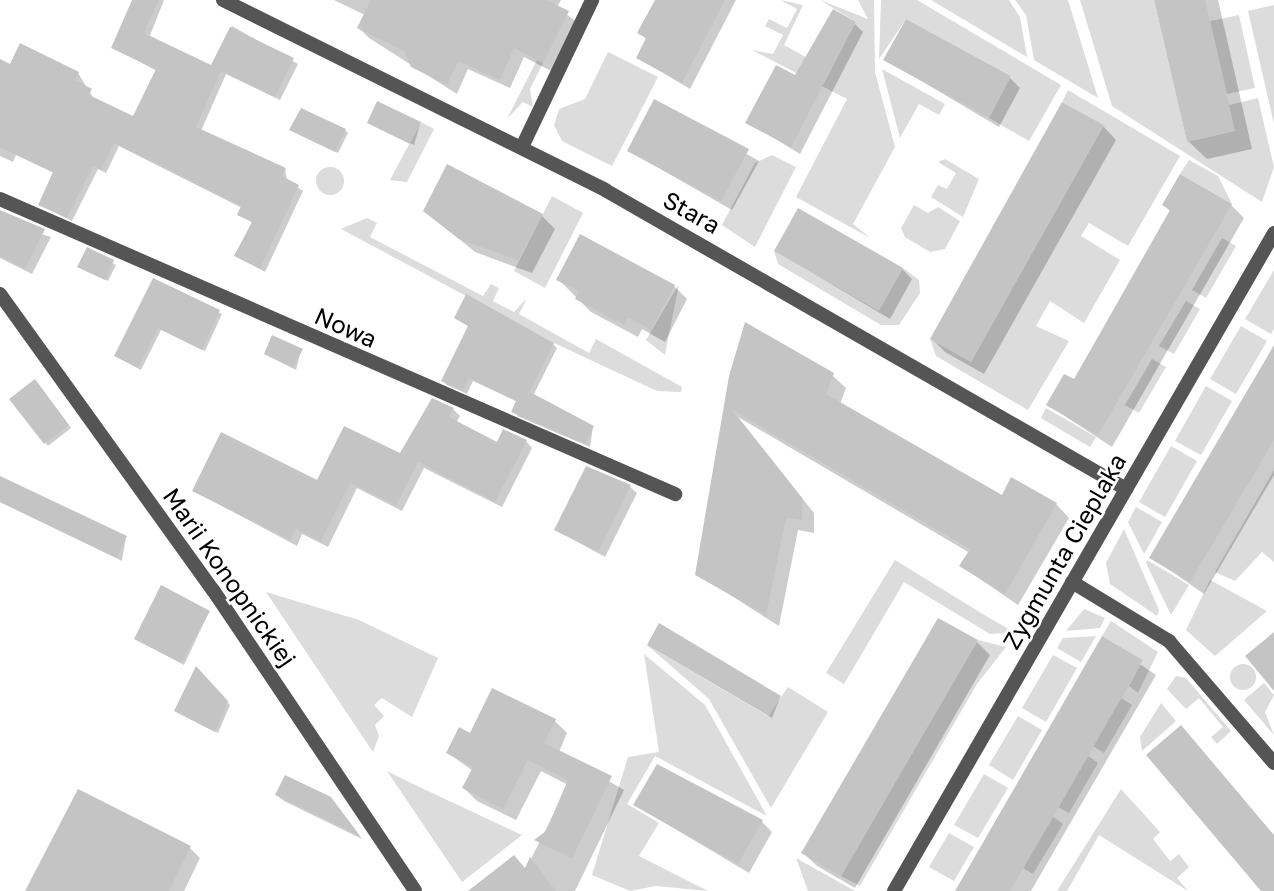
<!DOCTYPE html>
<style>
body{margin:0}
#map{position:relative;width:1274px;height:891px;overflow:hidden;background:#fff;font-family:"Golos Text",sans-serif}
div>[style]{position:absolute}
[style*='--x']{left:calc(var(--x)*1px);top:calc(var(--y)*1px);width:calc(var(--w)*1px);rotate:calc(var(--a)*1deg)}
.green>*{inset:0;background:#dcdcdc}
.round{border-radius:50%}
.shadow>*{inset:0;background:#0003}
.building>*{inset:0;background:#c4c4c4}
.street>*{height:14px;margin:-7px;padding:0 7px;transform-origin:7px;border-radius:7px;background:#555}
span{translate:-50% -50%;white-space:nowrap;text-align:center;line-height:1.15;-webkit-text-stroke:5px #fff;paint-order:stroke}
.street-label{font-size:24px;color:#000}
</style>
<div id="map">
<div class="green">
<i style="clip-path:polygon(780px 0,803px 5px,784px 45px,829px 70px,856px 22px,820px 0,868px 19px,858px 0,874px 0,875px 72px,895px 147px,853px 224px,870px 238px,796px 197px,847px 99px,752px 50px,773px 54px,783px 35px,765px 26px,769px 19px,787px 28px,797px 9px)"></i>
<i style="clip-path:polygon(881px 0,917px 0,1061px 85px,1029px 141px,989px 118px,1011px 76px,906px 19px,879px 59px)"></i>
<i style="clip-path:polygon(931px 0,1009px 0,1020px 17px,1027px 57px)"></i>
<i style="clip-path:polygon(1015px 0,1068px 0,1098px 98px,1034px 60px,1026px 15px)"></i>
<i style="clip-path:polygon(1080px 0,1154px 0,1187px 142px,1234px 131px,1229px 105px,1258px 98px,1274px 167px,1262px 202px,1112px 106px)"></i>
<i style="clip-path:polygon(1274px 5px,1274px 124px,1248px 11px)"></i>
<i style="clip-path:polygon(1239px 15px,1255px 88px,1227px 94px,1210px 21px)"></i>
<i style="clip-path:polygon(608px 52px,658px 77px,612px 166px,562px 141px,554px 125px,559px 109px,585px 99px)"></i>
<i style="clip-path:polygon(537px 60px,543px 63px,530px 89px,533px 107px,523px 102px,507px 119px)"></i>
<i style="clip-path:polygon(882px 69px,945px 104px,939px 115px,919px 104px,900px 138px)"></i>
<i style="clip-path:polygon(1068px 90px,1180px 156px,1128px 246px,1089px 223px,1081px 236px,1120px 260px,1084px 323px,1050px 301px,1036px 326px,1069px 341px,1028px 410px,936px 356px,930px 339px,971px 362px,1104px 125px,1062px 102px)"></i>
<i style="clip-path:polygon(421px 122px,434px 129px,407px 182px,390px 180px)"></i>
<i style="clip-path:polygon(772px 155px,796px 167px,755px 247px,722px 225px,755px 163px)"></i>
<i style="clip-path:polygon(945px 159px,979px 179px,963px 217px,931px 197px,938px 185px,947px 189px,956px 173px,938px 162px)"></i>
<i style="clip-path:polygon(1189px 160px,1218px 176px,1232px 204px,1180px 174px)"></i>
<i class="round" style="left:316px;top:167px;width:28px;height:28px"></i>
<i style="clip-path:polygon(552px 196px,583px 213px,545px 288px,514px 271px)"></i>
<i style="clip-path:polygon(914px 205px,928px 213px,938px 207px,960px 221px,945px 249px,930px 252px,905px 237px,901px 228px)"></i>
<i style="clip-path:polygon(367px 218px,377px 223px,370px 237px,483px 296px,491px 284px,499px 288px,493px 301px,514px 312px,527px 298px,519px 314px,589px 353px,596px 339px,682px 387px,681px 392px,657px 391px,554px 343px,341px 229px)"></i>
<i style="clip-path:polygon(1222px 238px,1236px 246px,1206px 298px,1192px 290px)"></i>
<i style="clip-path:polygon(774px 251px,879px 310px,903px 268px,919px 280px,920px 293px,899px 325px,881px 325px,778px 264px)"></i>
<i style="clip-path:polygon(1274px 270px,1274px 329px,1271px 334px,1245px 319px)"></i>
<i style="clip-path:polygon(679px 284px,668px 339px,665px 355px,646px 340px)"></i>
<i style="clip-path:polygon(1186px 301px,1200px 309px,1174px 354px,1159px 346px)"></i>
<i style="clip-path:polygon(1241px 326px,1267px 341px,1236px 394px,1210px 379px)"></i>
<i style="clip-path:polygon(1152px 359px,1166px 367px,1139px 413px,1125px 405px)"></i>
<i style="clip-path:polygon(1206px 386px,1232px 401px,1201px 455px,1175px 441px)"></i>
<i style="clip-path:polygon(1046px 408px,1096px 437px,1090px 447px,1041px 418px)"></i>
<i style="clip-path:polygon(1171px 446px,1197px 461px,1165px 517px,1139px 502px)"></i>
<i style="clip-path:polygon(1274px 470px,1274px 562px,1262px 552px,1235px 581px,1215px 572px)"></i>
<i style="clip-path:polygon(1136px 507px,1162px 522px,1144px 554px,1128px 522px)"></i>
<i style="clip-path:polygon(1124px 529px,1159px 610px,1157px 616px,1110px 584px,1106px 563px)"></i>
<i style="clip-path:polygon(895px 560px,986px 616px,1014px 632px,990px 634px,904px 582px,844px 684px,826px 673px)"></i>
<i style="clip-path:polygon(1147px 560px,1189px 585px,1171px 615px,1146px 563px)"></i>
<i style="clip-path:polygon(1210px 580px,1267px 611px,1215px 656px,1186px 630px)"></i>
<i style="clip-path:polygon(266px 592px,359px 620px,438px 658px,412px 717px,382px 698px,374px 705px,384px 716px,375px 725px,379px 736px,373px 752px)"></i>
<i style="clip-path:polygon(1084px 609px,1105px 618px,1100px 628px,1066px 631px)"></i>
<i style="clip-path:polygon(1111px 621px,1158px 652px,1138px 693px,1129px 686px,1143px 660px,1102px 636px)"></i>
<i style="clip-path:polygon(1096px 636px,1081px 662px,1057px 648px,1063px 638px)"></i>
<i style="clip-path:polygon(978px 640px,1006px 647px,977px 684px,860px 886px,841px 876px)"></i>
<i style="clip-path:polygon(647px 645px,768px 716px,788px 687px,828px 712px,771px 808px,709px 699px)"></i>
<i style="clip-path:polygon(644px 654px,705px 705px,767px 816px,655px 756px,627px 804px,659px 823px,639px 856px,708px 891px,656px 886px,630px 891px,592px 875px,628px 757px,659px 752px)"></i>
<i style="clip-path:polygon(1053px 655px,1077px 668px,1046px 722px,1022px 708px)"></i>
<i class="round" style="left:1230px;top:664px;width:26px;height:26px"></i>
<i style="clip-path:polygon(1176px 676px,1186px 678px,1231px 731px,1217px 744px,1211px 737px,1223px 727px,1199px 698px,1186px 709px,1167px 689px)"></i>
<i style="clip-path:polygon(1264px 683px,1274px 695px,1265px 712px,1274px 735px,1244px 700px)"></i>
<i style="clip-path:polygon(1121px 698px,1132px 705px,1104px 753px,1093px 746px)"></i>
<i style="clip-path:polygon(1161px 703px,1176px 721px,1142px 751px,1140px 737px)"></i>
<i style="clip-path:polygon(1018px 716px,1042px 730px,1013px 780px,989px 765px)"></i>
<i style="clip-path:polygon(1088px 756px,1098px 763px,1069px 813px,1058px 807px)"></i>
<i style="clip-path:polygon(387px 771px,411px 783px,522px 835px,462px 882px)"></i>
<i style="clip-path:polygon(984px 774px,1008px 788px,978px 838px,954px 825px)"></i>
<i style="clip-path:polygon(1121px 789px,1160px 832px,1153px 839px,1170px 861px,1179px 854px,1189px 867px,1177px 878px,1188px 891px,1099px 835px,1067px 891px,1057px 891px)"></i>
<i style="clip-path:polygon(1053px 817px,1063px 824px,1033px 874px,1023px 868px)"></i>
<i style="clip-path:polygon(949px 833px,974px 847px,954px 881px,929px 867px)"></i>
<i style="clip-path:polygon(796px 858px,855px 891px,808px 891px)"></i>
</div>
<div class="shadow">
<i style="clip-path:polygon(134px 0,164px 0,149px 38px,212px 67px,232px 26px,298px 64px,280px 100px,226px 74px,201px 131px,285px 169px,287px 181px,303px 191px,265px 272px,236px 255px,253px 223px,239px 214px,242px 208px,119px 146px,106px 173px,98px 169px,72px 221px,40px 205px,54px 173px,16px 155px,13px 162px,0 156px,0 64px,78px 73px,94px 99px,134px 119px,157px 71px,113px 48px)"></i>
<i style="clip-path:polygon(334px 0,561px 0,557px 7px,578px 23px,553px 72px,524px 57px,510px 88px,468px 69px,457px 94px,369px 38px,359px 28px,365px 15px)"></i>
<i style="clip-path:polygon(657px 0,736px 0,690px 89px,638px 58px,647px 40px,640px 33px)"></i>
<i style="clip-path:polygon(1156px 0,1218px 0,1252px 149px,1207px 159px,1188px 141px)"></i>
<i style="clip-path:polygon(855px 24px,863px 32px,800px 154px,747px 122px)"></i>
<i style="clip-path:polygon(886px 60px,1010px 78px,1020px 88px,999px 127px)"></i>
<i style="clip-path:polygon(655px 101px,759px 161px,732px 210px,629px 151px)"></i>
<i style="clip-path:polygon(420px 124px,414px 145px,372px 125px)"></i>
<i style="clip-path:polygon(1103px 126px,1116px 140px,984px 374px,945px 352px,932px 339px)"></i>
<i style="clip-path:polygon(291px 130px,345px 130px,348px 133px,338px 153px)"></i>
<i style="clip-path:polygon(1164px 205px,1231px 205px,1244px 218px,1112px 447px,1048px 405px,1074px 382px,1171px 212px)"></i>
<i style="clip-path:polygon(425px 211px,542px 216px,555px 229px,532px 273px,475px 252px)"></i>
<i style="clip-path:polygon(0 221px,51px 237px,32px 274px,0 258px)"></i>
<i style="clip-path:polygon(87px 250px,116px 265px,108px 281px,82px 269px)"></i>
<i style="clip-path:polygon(776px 251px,902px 269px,912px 279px,890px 319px)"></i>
<i style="clip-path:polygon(558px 279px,674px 286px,687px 299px,665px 342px,642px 329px,638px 337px,591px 312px)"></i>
<i style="clip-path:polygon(153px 280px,222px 314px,205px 351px,161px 330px,141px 370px,116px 356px)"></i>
<i style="clip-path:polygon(456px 318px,553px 344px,557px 348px,533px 396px,593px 427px,590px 447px,517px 416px,518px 402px,473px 381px,467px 394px,447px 385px,443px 381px,470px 327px)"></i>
<i style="clip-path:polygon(301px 350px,296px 370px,269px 356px)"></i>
<i style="clip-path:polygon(1274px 356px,1274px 475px,1204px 594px,1151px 557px)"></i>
<i style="clip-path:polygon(832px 375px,846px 388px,840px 404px,1002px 497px,1056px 504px,1069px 518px,1018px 605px,961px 566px,970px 553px,738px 417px,814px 513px,814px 533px,798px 530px,779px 626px,697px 574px,730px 376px)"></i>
<i style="clip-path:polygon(37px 384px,71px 428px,48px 446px,11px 400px)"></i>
<i style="clip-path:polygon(453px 409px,460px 416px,456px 423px,497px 444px,526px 441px,532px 448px,502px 507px,424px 468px,402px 511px,357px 488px,328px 547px,302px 534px,297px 546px,194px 491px,318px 483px,401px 456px)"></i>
<i style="clip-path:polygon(0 478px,126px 537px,122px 561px,0 502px)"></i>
<i style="clip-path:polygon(630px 487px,637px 493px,605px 557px,556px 530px)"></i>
<i style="clip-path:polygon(209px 612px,184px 665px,136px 639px)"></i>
<i style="clip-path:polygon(660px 625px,780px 698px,772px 718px,652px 647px)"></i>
<i style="clip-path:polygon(1103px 639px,1156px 675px,1031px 891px,967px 891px)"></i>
<i style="clip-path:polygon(977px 642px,990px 655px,855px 888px,817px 866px,803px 853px)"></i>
<i style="clip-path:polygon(196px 669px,230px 705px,218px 733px,176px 711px)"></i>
<i style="clip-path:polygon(555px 721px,567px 733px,559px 752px,624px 790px,575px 891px,496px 891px,526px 869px,568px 785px,541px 771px,516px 820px,477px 801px,464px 788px,473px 771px,448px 753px,471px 735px)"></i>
<i style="clip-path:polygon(277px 795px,337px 806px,362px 839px,284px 801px)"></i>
<i style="clip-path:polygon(635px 805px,762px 822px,772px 832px,749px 873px)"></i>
<i style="clip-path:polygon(190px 848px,200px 858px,184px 891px,27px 891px)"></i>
</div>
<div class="building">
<i style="clip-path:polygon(132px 0,159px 0,144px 33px,211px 65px,230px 27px,294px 58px,275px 97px,221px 71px,196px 127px,286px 168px,282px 176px,299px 185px,260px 269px,234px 256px,252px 222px,237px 215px,241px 206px,114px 143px,101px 170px,93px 166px,67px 218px,38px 205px,53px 172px,0 147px,0 59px,10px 64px,20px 43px,79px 72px,75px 80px,92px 89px,89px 95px,133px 116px,156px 69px,111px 48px)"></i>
<i style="clip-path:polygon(371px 0,546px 0,569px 11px,543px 63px,514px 48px,500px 80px,458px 61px,447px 85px,411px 67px,404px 51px,357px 28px)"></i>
<i style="clip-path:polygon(655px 0,725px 0,682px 83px,636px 58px,646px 38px,637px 33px)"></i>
<i style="clip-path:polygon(1154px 0,1205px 0,1235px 131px,1187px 142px)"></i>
<i style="clip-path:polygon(833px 9px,856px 22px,791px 147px,745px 123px,776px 65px,795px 75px)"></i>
<i style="clip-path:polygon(906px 19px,1011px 76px,989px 118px,883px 60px)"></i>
<i style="clip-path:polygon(654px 99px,749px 149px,721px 201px,627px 151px)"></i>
<i style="clip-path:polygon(377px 101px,421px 122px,410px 144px,367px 123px)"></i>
<i style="clip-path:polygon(1062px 102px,1104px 125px,971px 362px,930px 339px)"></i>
<i style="clip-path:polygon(301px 108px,346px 129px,335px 152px,289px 130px)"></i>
<i style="clip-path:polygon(447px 164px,543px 214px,518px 260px,459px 239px,423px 211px)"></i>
<i style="clip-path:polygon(1180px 174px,1232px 204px,1098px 435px,1046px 405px,1064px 374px,1074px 379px,1170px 210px,1162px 205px)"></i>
<i style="clip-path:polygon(798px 208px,903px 268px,879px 311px,774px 251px)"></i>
<i style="clip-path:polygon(0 210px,45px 229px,25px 269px,0 256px)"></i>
<i style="clip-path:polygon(580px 234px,675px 285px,651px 330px,628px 317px,624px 325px,575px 299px,579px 291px,556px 280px)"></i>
<i style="clip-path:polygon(87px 247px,114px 260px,105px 280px,77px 267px)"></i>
<i style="clip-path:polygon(153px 278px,220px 310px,202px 350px,158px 328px,138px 368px,114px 356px)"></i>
<i style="clip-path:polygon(466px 294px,554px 343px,530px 392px,594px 426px,585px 444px,511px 412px,516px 401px,469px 378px,463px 391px,441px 381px,468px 326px,454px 318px)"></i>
<i style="clip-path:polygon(745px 322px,834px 373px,826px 394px,1002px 495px,1011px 477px,1057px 503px,1005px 594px,959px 566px,970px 549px,731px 409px,802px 498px,802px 520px,786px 518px,766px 615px,695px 575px,729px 376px)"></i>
<i style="clip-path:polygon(272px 335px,303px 349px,293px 368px,264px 354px)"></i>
<i style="clip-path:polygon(1274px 345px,1274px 440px,1190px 582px,1149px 558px)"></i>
<i style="clip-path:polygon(35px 379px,69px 425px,44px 444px,9px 399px)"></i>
<i style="clip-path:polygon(432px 398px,454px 408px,449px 417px,497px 442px,503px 429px,527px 440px,495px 502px,418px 462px,396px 505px,350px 483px,321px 541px,296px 529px,290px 540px,192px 491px,221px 432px,317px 480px,344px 426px,400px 453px)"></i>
<i style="clip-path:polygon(586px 466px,631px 485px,598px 552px,554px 530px)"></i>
<i style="clip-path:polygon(0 476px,127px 536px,117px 558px,0 502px)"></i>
<i style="clip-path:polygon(161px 585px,210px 611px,181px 663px,134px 639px)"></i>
<i style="clip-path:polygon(938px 618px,978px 640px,841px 876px,801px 853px)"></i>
<i style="clip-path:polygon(659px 623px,781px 696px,769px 716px,647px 645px)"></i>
<i style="clip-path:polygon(1274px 632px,1274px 691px,1245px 656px)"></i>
<i style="clip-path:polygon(1102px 636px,1143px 660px,1056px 812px,1010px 891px,955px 891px)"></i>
<i style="clip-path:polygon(196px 666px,228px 701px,215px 732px,174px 711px)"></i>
<i style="clip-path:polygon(492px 688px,556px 719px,544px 743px,612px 776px,572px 858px,534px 840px,546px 831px,568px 780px,528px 760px,503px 809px,462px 788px,473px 767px,446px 753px,459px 727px,470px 733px)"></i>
<i style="clip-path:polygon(1181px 725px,1274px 835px,1274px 891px,1261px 891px,1146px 755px)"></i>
<i style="clip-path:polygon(657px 764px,763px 820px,738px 864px,633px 805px)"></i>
<i style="clip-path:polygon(285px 775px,331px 797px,360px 836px,275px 795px)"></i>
<i style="clip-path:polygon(78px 789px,191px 846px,169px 891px,25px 891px)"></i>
<i style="clip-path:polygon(514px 855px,525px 868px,530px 857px,556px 891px,468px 891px)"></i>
</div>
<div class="street">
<i style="--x:223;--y:0;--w:427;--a:26.4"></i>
<i style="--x:605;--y:190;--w:601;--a:29.85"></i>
<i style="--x:522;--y:147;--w:163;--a:-64.5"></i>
<i style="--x:0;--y:199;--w:737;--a:23.61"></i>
<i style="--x:0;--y:294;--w:365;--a:54.3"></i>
<i style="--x:213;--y:590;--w:362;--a:56.1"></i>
<i style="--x:1072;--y:582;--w:114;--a:31.3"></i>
<i style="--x:1169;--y:641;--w:161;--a:49.3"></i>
<i style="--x:894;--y:891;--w:760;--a:-59.99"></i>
</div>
<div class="street-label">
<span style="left:692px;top:212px;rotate:29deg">Stara</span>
<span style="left:346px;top:327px;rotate:24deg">Nowa</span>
<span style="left:1064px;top:551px;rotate:-60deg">Zygmunta Cieplaka</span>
<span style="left:230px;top:577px;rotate:55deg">Marii Konopnickiej</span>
</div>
</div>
